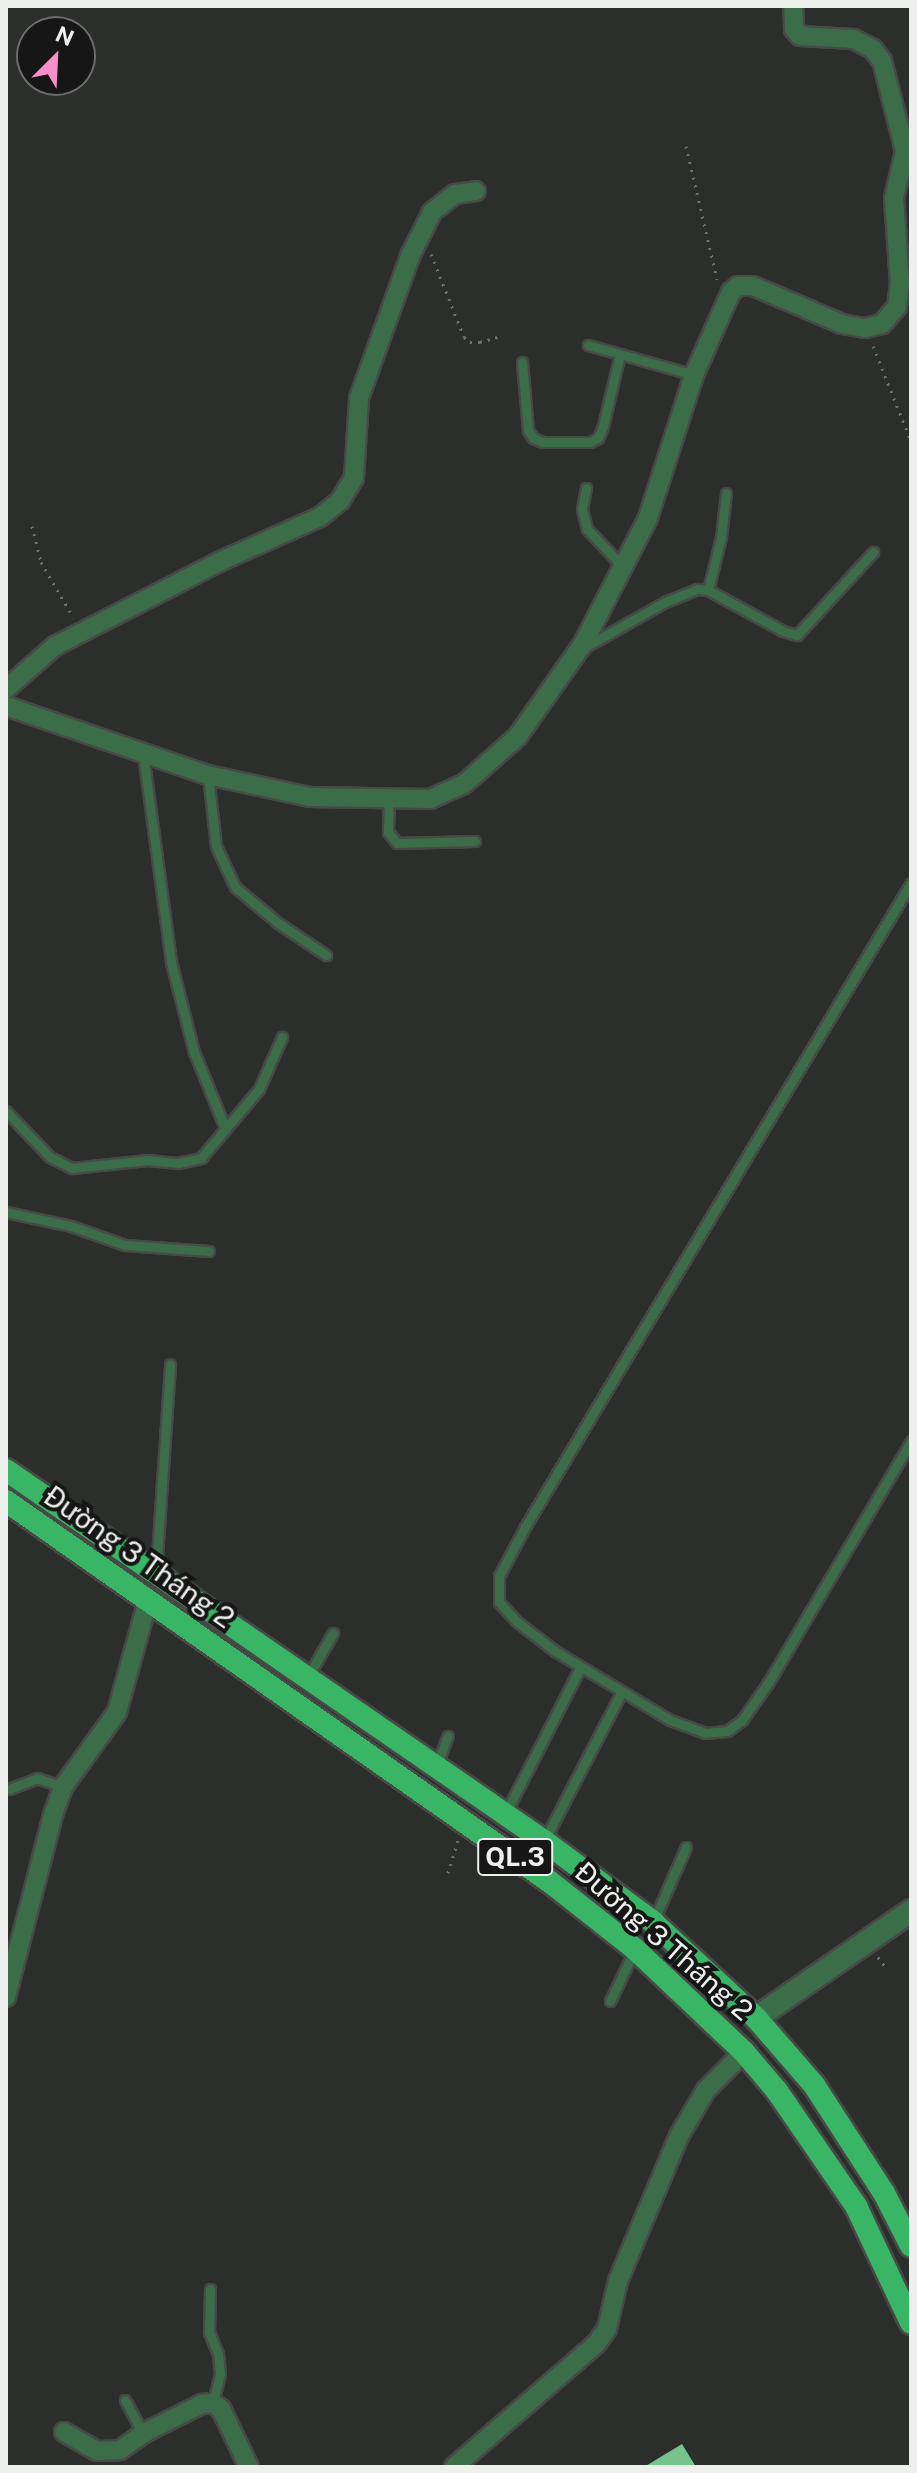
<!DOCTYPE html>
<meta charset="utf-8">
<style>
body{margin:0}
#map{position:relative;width:917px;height:2473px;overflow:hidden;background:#2c2e2c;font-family:"Public Sans",sans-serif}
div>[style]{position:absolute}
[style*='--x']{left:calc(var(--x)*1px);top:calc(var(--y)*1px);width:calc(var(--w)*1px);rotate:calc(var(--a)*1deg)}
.building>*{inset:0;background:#76c48b}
.path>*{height:3px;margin-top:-1.5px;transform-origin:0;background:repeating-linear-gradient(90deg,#707270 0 2px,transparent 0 8px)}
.roads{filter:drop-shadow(2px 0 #474947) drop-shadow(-2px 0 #474947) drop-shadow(0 2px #474947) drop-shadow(0 -2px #474947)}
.service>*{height:9px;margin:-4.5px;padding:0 4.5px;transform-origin:4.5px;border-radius:4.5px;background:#3c6d49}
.minor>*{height:18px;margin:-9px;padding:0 9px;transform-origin:9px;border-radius:9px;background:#3c6d49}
.tertiary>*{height:22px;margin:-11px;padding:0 11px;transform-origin:11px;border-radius:11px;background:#3c6d49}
.trunk>*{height:22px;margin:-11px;padding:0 11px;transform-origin:11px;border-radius:11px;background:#38b666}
span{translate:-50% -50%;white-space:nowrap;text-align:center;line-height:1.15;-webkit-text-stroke:8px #151615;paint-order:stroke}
.shield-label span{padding:2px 6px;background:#151615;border:2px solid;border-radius:6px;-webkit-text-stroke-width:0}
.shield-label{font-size:26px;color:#eef0ee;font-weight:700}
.street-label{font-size:28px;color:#eef0ee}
.frame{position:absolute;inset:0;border:8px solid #eef0ee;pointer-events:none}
.north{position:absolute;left:16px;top:16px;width:80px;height:80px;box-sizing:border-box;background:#151615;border:2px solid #6c6d6c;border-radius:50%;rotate:24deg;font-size:22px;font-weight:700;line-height:32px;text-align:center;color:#eef0ee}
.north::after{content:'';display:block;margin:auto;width:28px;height:36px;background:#f98fc9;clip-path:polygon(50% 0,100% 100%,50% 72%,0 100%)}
</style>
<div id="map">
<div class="building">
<i style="clip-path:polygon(682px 2444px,696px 2467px,644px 2467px)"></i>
</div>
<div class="path">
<i style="--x:686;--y:146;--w:137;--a:76.9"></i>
<i style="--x:431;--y:254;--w:89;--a:68.3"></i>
<i style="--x:464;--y:337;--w:8;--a:40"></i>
<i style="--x:470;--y:342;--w:10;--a:0"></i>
<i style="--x:480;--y:342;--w:22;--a:-16"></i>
<i style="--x:873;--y:346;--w:102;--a:68.2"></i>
<i style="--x:32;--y:526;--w:37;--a:76"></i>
<i style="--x:41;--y:562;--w:64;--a:59.8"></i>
<i style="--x:448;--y:1873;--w:34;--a:-73"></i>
<i style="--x:878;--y:1957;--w:10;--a:53"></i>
</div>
<div class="roads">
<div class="service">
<i style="--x:588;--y:345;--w:110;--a:15.8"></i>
<i style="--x:522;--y:362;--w:68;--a:85"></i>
<i style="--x:528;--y:430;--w:9;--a:58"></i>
<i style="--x:533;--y:438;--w:11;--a:22"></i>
<i style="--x:543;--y:442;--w:47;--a:0"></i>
<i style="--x:590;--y:442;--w:9;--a:-27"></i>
<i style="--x:598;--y:438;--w:13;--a:-67"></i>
<i style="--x:603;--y:426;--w:74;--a:-76.7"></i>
<i style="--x:586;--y:488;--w:21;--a:101"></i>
<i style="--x:582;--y:509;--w:21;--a:76"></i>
<i style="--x:587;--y:529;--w:52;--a:46.5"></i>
<i style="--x:708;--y:590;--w:55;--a:-76.2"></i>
<i style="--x:721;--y:537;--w:44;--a:-83.5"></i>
<i style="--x:585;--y:647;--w:92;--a:-29.4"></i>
<i style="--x:665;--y:602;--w:35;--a:-22"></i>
<i style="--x:697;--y:589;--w:11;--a:5"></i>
<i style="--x:708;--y:590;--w:85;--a:28.7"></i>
<i style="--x:783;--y:631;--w:15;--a:16"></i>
<i style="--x:797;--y:635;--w:113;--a:-47.5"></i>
<i style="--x:143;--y:754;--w:210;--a:82.3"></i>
<i style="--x:171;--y:962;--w:93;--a:75.7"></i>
<i style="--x:194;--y:1052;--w:82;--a:67.8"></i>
<i style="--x:208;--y:775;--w:71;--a:83.6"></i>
<i style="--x:216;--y:846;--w:45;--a:65.1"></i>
<i style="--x:235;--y:887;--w:56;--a:39.9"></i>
<i style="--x:278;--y:923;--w:58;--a:33.7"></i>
<i style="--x:389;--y:801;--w:31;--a:92"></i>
<i style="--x:388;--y:832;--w:14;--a:51"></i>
<i style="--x:397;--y:843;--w:78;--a:-1.5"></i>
<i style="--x:911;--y:883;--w:751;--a:120.94"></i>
<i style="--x:525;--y:1527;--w:55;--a:118"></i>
<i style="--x:499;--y:1576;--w:26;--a:90"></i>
<i style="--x:499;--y:1602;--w:25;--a:48"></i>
<i style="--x:516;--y:1621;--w:49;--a:37.6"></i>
<i style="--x:555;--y:1651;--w:134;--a:31"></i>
<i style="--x:670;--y:1720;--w:37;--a:20"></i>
<i style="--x:705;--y:1733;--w:22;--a:-5"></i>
<i style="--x:727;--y:1731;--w:19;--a:-36"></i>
<i style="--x:742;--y:1720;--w:45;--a:-54.9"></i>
<i style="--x:768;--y:1683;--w:281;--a:-59.4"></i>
<i style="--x:6;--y:1111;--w:64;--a:46.3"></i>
<i style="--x:50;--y:1157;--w:25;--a:27"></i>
<i style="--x:72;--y:1168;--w:76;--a:-6"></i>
<i style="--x:148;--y:1160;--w:30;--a:6"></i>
<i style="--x:178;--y:1163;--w:24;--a:-12"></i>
<i style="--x:201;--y:1158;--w:90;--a:-50"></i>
<i style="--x:259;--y:1089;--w:57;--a:-66.1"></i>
<i style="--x:6;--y:1212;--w:66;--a:12.2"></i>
<i style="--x:71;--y:1226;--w:57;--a:19.4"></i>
<i style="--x:125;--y:1245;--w:84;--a:4.1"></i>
<i style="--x:156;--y:1571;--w:207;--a:-86.1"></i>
<i style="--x:307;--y:1678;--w:52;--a:-60"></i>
<i style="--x:437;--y:1764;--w:30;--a:-69"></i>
<i style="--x:9;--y:1789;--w:30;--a:-21"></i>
<i style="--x:37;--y:1778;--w:28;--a:19"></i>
<i style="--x:505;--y:1814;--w:164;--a:-62.8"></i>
<i style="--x:544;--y:1841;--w:169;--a:-62.5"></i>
<i style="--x:653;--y:1922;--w:82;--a:-66.3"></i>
<i style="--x:610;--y:2001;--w:58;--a:-64.3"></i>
<i style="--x:210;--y:2289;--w:43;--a:91.3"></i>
<i style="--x:209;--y:2332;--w:24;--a:68"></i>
<i style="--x:218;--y:2354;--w:20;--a:84"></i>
<i style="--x:220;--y:2374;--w:30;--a:104"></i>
<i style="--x:125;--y:2400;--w:26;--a:62"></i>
<i style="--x:137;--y:2423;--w:13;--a:45"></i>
</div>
<div class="minor">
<i style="--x:6;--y:689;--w:65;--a:-41.3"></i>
<i style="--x:55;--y:646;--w:189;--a:-27.1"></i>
<i style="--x:223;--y:560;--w:106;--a:-23.9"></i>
<i style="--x:320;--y:517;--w:26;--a:-39"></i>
<i style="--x:340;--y:501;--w:27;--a:-59"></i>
<i style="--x:354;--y:478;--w:80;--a:-86.4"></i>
<i style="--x:359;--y:398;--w:151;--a:-70.2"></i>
<i style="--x:410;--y:256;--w:49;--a:-63.4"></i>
<i style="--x:432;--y:212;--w:29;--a:-38"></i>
<i style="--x:455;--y:194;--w:21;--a:-8"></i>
<i style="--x:6;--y:706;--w:213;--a:18.9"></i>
<i style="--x:208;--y:775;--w:104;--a:12.2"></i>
<i style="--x:310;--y:797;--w:120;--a:1"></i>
<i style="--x:430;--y:799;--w:37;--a:-24"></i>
<i style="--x:464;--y:784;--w:72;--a:-41.6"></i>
<i style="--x:518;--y:736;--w:113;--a:-54.8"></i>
<i style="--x:583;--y:644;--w:142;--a:-62.7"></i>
<i style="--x:648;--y:518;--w:150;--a:-72.2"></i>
<i style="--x:694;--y:375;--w:91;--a:-66"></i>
<i style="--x:731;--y:292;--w:9;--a:-41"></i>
<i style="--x:738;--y:286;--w:15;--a:0"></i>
<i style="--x:753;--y:286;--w:97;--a:23.1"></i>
<i style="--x:842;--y:324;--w:23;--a:10"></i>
<i style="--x:865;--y:328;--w:17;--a:-13"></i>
<i style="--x:882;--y:324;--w:23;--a:-49"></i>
<i style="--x:897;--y:307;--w:23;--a:-83"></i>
<i style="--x:900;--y:284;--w:86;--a:-94"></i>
<i style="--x:894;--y:198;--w:48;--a:-76.8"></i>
<i style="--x:905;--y:151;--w:93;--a:-104.3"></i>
<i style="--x:882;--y:61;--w:15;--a:-127"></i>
<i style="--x:873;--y:49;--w:22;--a:-153"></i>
<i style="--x:853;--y:39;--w:53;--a:-176.8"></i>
<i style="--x:800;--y:36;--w:9;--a:-131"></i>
<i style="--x:794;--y:29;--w:23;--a:-92"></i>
<i style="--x:6;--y:1997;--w:191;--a:-75.5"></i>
<i style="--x:54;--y:1812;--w:27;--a:-70"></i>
<i style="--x:63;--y:1787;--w:92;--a:-54.2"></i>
<i style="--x:117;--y:1712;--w:116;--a:-74.5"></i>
<i style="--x:64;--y:2432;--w:38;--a:30"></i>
<i style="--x:97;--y:2451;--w:23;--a:-2"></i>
<i style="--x:120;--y:2450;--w:32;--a:-35"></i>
<i style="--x:146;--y:2432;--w:63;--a:-26.6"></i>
<i style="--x:202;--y:2404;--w:11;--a:-5"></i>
<i style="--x:213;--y:2403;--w:10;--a:37"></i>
<i style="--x:221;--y:2409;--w:64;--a:64.2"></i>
<i style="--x:454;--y:2467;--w:188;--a:-40.9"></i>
<i style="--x:596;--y:2344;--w:19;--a:-54"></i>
<i style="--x:607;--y:2329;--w:49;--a:-77.1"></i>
<i style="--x:618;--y:2281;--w:157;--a:-67.2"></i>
<i style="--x:679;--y:2136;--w:53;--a:-59.6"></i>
<i style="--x:706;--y:2090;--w:54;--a:-45"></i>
</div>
<div class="tertiary">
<i style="--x:756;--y:2018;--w:188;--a:-34.6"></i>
</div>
<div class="trunk">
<i style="--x:6;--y:1470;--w:654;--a:34.59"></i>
<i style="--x:544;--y:1841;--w:136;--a:36.6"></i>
<i style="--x:653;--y:1922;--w:141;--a:43"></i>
<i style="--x:756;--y:2018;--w:89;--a:49.1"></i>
<i style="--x:814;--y:2085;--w:129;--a:57.1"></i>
<i style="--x:884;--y:2193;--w:59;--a:63"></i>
<i style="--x:6;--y:1501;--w:664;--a:35.01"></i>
<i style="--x:550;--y:1882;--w:108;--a:38.2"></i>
<i style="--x:635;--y:1949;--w:150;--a:43.4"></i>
<i style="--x:744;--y:2052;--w:51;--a:49.8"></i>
<i style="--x:777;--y:2091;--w:140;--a:55.5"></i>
<i style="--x:856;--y:2206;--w:129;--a:64.8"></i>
</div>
</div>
<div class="shield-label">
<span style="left:515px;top:1857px">QL.3</span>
</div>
<div class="street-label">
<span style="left:139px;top:1557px;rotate:35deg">Đường 3 Tháng 2</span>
<span style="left:664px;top:1941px;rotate:41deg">Đường 3 Tháng 2</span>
</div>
<div class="frame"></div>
<div class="north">N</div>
</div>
